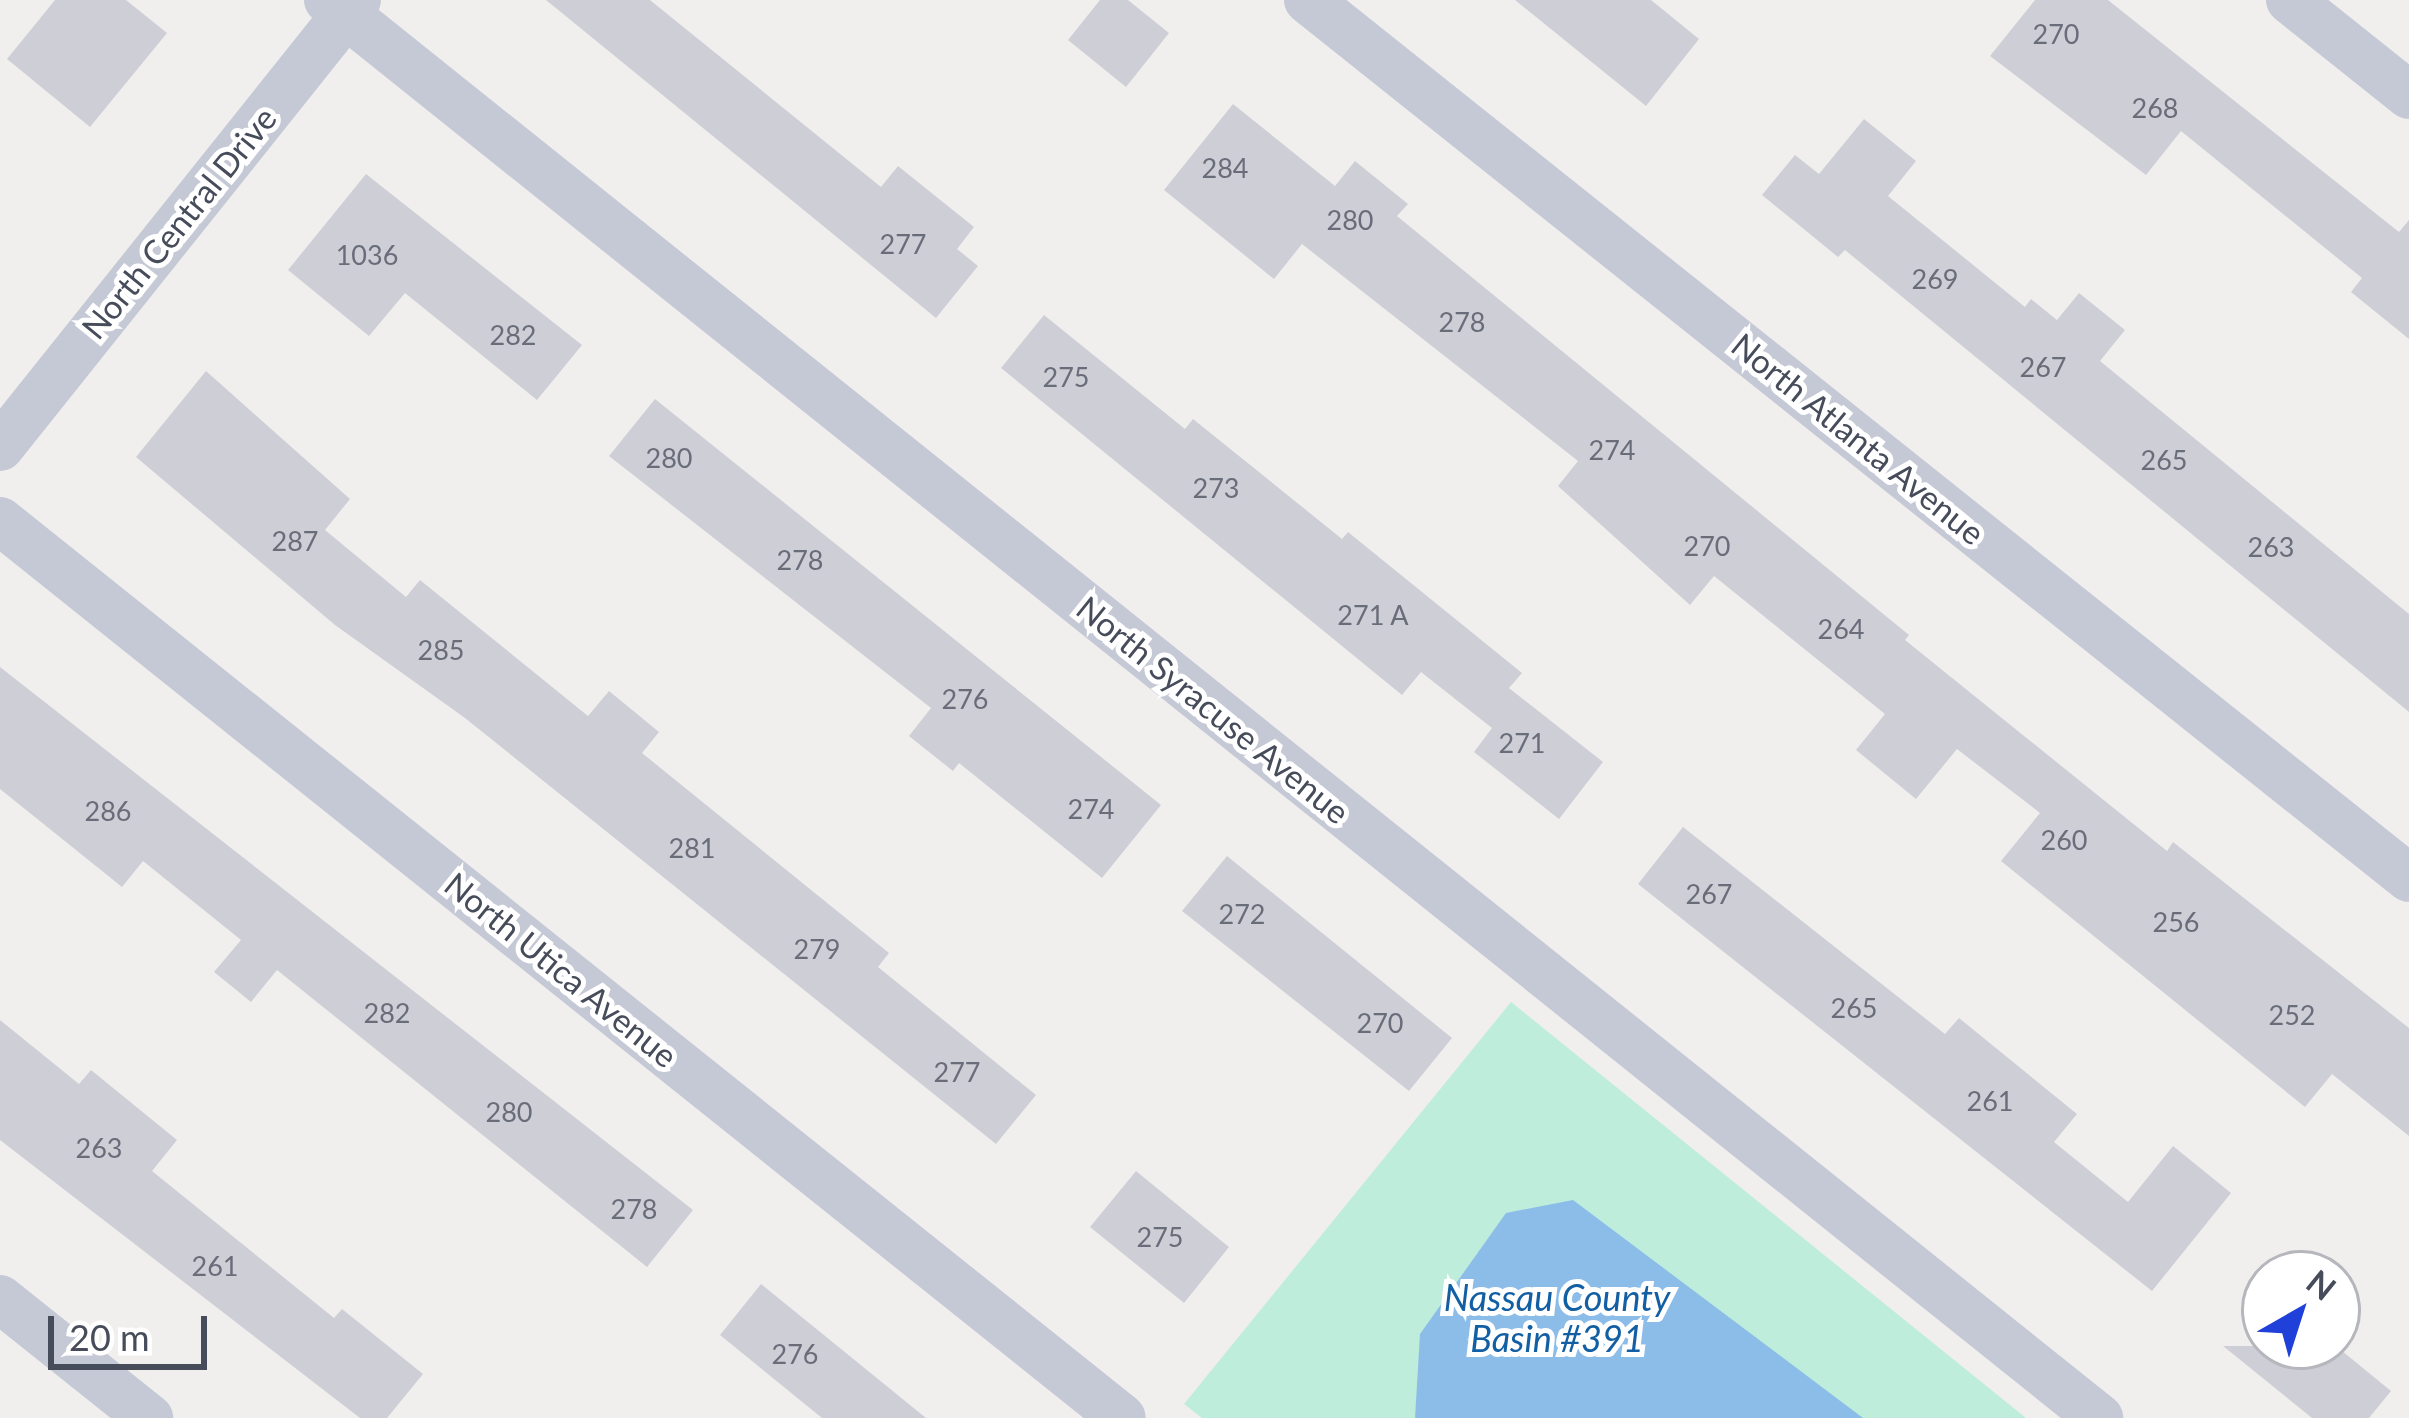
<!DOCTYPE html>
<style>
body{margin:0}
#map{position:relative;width:2409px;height:1418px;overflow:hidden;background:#f1efee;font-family:Lato,sans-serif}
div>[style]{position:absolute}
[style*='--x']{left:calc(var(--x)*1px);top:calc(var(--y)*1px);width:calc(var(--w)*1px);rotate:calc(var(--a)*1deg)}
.green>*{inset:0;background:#beeddc}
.water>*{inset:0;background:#8cbde8}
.building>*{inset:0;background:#cecfd6}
.street>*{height:48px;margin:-24px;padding:0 24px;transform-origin:24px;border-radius:24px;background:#c5c9d5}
span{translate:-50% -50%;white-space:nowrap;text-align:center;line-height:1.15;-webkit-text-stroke:10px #fff;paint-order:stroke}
.number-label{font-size:27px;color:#696d7a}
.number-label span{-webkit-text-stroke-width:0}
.street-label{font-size:33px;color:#474c5b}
.water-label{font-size:36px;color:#125fa3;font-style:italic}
.north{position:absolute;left:2241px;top:1250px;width:120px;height:120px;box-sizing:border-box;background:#fff;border:3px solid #b5b7bd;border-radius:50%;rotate:39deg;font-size:33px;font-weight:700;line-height:48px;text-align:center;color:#474c5b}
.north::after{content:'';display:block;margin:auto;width:42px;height:54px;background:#2041d9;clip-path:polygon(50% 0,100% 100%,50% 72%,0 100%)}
.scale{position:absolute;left:48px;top:1316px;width:159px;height:54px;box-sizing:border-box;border:6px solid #474c5b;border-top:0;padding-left:15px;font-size:36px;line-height:42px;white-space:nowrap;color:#474c5b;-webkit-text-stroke:9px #fff;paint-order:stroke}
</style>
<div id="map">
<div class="green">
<i style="clip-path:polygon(1511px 1002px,2026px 1418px,1202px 1418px,1184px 1404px)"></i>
</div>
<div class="water">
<i style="clip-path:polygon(1573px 1200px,1863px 1418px,1415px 1418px,1420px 1334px,1506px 1213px)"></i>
</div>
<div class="building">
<i style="clip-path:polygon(55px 0,126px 0,167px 33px,90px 127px,7px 59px)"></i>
<i style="clip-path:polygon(546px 0,650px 0,881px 187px,898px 166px,974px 227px,957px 249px,978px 266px,936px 318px)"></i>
<i style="clip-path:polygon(1100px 0,1128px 0,1169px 33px,1126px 87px,1068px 40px)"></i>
<i style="clip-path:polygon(1515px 0,1651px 0,1699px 39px,1646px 106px)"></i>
<i style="clip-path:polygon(2035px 0,2108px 0,2399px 232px,2409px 220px,2409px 339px,2351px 292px,2362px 278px,2181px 131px,2146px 175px,1990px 56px)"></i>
<i style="clip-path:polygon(1233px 104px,1335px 186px,1355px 161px,1408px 204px,1397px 216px,1909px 635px,1905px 640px,2167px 851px,2173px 842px,2409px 1028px,2409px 1136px,2332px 1074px,2305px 1107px,2001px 861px,2040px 813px,1957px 749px,1916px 799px,1856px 750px,1885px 714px,1714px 576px,1690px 605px,1558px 486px,1578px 461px,1302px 244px,1274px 279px,1164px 190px)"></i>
<i style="clip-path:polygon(1864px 119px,1916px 161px,1888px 196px,2025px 307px,2031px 299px,2057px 320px,2079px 293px,2125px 330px,2100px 361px,2409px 614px,2409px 712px,1845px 250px,1838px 257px,1762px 195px,1795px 155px,1819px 174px)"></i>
<i style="clip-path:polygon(366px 174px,582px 345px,537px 400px,405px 293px,369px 336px,288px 270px)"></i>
<i style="clip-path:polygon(1044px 315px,1185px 429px,1193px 419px,1342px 539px,1348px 532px,1522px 673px,1509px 688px,1603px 762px,1559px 819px,1474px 752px,1492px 728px,1421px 672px,1402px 695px,1001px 368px)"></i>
<i style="clip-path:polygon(206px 371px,350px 499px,325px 530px,406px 597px,420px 580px,588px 716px,609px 691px,659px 732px,642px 753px,889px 953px,878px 967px,1036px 1095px,996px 1144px,465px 718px,335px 625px,136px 457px)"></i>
<i style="clip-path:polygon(655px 399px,1161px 805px,1102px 878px,959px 763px,953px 771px,909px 736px,931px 708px,609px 456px)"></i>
<i style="clip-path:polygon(0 667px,693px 1210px,647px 1267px,277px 970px,251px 1002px,214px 972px,241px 940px,143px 861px,122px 887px,0 789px)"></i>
<i style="clip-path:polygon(1683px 827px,1945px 1034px,1959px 1018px,2077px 1114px,2054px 1142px,2128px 1202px,2173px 1146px,2231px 1193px,2152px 1291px,1638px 884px)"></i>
<i style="clip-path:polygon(1227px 856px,1452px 1038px,1409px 1091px,1182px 911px)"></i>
<i style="clip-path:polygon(0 1020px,79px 1084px,91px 1070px,177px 1140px,152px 1171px,334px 1318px,342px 1309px,423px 1374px,387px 1418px,360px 1418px,0 1140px)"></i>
<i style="clip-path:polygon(1136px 1171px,1229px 1247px,1184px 1303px,1090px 1227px)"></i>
<i style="clip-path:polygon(761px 1284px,926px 1418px,822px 1418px,720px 1335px)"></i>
<i style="clip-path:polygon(2223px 1346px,2336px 1346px,2391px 1391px,2369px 1418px,2312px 1418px)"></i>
</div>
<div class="street">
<i style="--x:328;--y:0;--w:2269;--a:38.68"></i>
<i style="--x:1308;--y:0;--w:1408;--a:38.57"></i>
<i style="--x:2290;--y:0;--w:152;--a:38.6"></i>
<i style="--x:0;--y:447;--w:572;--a:-51.39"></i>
<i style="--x:0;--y:521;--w:1436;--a:38.64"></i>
<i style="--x:0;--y:1299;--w:191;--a:38.6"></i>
</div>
<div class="number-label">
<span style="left:2056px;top:34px">270</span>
<span style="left:2155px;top:108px">268</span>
<span style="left:1225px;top:168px">284</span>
<span style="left:1350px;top:220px">280</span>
<span style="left:903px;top:244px">277</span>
<span style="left:367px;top:255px">1036</span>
<span style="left:1935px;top:279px">269</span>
<span style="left:1462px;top:322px">278</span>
<span style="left:513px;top:335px">282</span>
<span style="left:2043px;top:367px">267</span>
<span style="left:1066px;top:377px">275</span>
<span style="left:1612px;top:450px">274</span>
<span style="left:669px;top:458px">280</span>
<span style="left:2164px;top:460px">265</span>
<span style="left:1216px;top:488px">273</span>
<span style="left:295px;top:541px">287</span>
<span style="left:1707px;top:546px">270</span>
<span style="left:2271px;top:547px">263</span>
<span style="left:800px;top:560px">278</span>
<span style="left:1373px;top:615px">271 A</span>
<span style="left:1841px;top:629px">264</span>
<span style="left:441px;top:650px">285</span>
<span style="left:965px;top:699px">276</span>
<span style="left:1522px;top:743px">271</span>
<span style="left:1091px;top:809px">274</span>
<span style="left:108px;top:811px">286</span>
<span style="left:2064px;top:840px">260</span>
<span style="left:692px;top:848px">281</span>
<span style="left:1709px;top:894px">267</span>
<span style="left:1242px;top:914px">272</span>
<span style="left:2176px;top:922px">256</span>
<span style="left:817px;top:949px">279</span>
<span style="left:1854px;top:1008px">265</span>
<span style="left:387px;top:1013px">282</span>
<span style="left:2292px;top:1015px">252</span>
<span style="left:1380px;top:1023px">270</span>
<span style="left:957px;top:1072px">277</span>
<span style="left:1990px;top:1101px">261</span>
<span style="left:509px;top:1112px">280</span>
<span style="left:99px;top:1148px">263</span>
<span style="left:634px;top:1209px">278</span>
<span style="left:1160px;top:1237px">275</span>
<span style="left:215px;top:1266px">261</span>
<span style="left:795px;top:1354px">276</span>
</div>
<div class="street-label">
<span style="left:179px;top:223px;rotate:-51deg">North Central Drive</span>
<span style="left:1858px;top:439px;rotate:39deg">North Atlanta Avenue</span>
<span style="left:1213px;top:710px;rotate:39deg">North Syracuse Avenue</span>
<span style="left:561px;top:970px;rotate:39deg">North Utica Avenue</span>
</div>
<div class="water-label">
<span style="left:1557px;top:1318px">Nassau County<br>Basin #391</span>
</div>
<div class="north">N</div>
<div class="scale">20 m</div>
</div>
